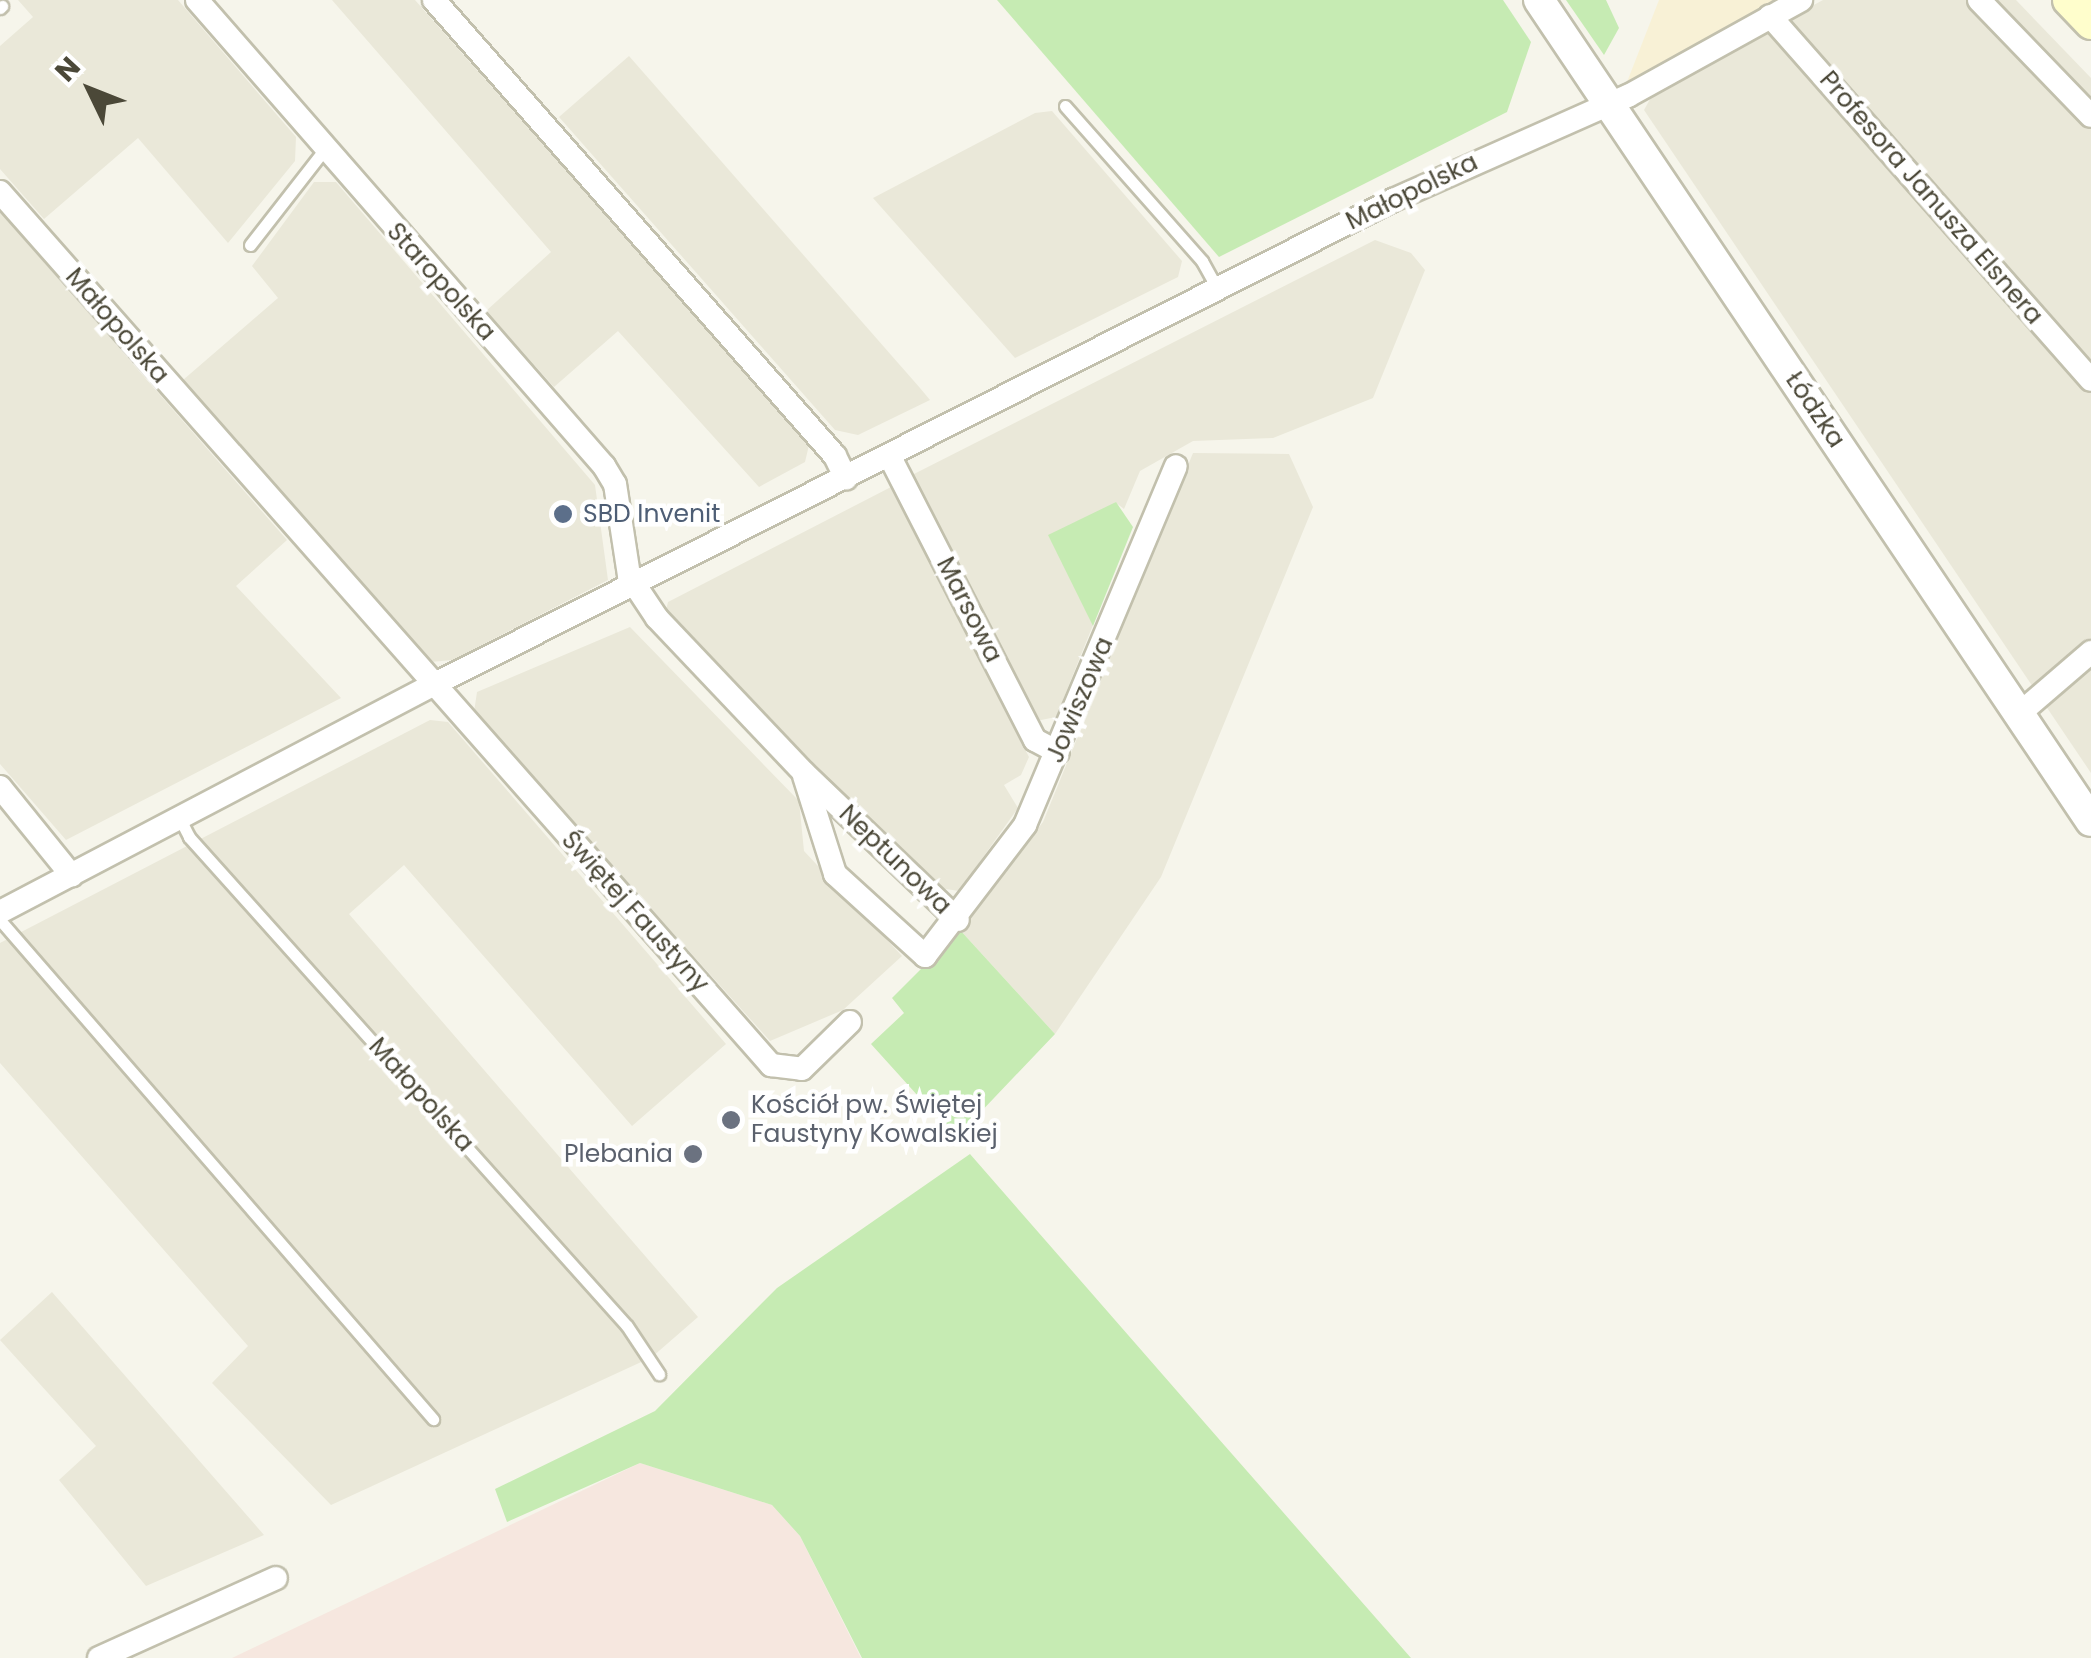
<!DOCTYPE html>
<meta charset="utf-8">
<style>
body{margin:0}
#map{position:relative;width:2091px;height:1658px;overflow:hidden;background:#f6f5eb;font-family:Poppins,sans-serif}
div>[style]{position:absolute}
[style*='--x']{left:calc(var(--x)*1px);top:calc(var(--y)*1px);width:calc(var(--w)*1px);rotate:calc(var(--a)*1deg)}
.residential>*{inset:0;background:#eae8d9}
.commercial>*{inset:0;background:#f8f1d6}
.medical>*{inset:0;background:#f6e7df}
.green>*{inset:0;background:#c6ebb3}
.roads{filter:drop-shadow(2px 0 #c2c0ad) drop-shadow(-2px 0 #c2c0ad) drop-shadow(0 2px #c2c0ad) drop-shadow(0 -2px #c2c0ad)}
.service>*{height:11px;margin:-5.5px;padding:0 5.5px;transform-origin:5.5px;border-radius:5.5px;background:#fff}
.minor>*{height:22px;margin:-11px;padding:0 11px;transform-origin:11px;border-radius:11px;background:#fff}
.tertiary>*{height:30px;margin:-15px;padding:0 15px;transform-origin:15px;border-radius:15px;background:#fff}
.secondary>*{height:32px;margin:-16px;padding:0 16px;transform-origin:16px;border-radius:16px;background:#fffecc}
.dots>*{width:28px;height:28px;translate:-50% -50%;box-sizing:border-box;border:5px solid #fff;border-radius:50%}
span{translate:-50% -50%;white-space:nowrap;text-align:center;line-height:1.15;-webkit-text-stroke:9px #fff;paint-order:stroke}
.street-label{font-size:25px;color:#4b4838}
.service-label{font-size:25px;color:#4e5e75}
.left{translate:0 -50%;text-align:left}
.worship-label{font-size:25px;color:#5b616d}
.right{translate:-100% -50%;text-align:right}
.north{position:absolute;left:40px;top:40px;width:100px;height:100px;-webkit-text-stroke:8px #fff;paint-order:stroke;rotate:313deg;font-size:28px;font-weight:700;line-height:40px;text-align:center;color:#4b4838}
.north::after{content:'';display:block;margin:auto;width:35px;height:45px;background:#4b4838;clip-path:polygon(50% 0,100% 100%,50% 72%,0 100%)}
</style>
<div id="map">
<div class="residential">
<i style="clip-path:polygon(18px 0,178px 0,296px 137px,295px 161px,228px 243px,138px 138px,44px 219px,0 169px,0 46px,33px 17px)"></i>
<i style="clip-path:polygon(332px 0,415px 0,809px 445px,805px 462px,759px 487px,618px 331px,554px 387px,486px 311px,551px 252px)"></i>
<i style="clip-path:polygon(1823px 0,2016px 0,2091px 78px,2091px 773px,1644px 110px,1654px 92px)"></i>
<i style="clip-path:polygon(629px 56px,920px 388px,930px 400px,858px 435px,835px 430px,559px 117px)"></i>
<i style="clip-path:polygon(1052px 111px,1182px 261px,1178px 277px,1015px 358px,873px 198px,1035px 113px)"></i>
<i style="clip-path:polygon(314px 182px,336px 182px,595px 485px,608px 580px,453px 660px,430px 662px,183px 380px,278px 298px,252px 266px)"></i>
<i style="clip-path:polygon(0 212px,287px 540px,236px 586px,341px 698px,66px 840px,0 764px)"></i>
<i style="clip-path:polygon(1375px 240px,1411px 253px,1425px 270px,1373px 398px,1273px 438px,1193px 441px,1140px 471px,1124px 509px,1115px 502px,1093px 625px,1056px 717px,1036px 721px,912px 475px)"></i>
<i style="clip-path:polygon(1193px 453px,1289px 454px,1313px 507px,1161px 877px,1055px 1034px,960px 930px,1043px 822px)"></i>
<i style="clip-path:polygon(891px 487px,1029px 757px,1021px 775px,1004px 785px,1018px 808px,959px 891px,933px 887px,666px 610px,668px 602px)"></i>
<i style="clip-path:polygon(630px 627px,799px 801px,804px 851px,902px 956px,843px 1010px,770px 1041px,474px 712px,477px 692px)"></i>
<i style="clip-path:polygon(430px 720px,448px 722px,726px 1044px,632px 1126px,404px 865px,349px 914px,698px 1317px,652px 1357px,331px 1505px,212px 1383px,248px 1346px,0 1063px,0 943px)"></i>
<i style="clip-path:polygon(52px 1292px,264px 1535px,146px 1586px,59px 1480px,96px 1446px,0 1340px)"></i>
</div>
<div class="commercial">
<i style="clip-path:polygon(1659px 0,1779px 0,1627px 82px)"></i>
</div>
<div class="medical">
<i style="clip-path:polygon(640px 1463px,772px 1505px,800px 1536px,861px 1658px,232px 1658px)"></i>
</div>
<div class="green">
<i style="clip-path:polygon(997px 0,1503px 0,1531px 42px,1507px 112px,1219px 257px)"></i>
<i style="clip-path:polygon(1566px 0,1606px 0,1619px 28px,1604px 55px)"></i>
<i style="clip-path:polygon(1116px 502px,1133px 527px,1093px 626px,1048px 535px)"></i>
<i style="clip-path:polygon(960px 930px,1055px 1034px,956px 1138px,871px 1044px,904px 1013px,892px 998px)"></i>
<i style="clip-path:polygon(970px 1154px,1225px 1446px,1411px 1658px,862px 1658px,800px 1536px,772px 1505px,640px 1463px,507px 1522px,495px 1489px,655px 1411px,777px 1288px)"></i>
</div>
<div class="roads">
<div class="service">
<i style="--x:0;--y:8;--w:3;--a:-45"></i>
<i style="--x:1065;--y:106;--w:207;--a:48.5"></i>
<i style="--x:1202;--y:261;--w:33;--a:61"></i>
<i style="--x:250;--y:245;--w:120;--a:-52.1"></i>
<i style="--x:180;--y:819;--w:20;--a:63"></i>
<i style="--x:189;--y:837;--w:656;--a:48.15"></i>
<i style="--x:627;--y:1326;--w:58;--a:56.3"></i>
<i style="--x:0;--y:920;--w:661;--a:49.05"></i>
</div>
<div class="minor">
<i style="--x:197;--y:0;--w:619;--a:48.87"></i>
<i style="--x:604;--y:466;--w:21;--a:59"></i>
<i style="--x:615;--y:484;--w:93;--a:81.3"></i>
<i style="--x:629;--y:576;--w:50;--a:56.3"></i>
<i style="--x:657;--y:618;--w:212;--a:46.5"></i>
<i style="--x:803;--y:772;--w:214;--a:43.7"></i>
<i style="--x:434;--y:0;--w:607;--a:48.67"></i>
<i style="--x:835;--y:456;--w:25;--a:64"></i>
<i style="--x:1979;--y:0;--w:161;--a:46"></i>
<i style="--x:1770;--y:16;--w:485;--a:48.6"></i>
<i style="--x:0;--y:192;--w:1165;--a:48.55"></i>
<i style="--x:771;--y:1065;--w:31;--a:7"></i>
<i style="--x:802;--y:1069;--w:67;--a:-44.4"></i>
<i style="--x:890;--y:457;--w:318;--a:62.9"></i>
<i style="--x:1035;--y:740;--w:26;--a:28"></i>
<i style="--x:2019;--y:714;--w:95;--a:-40.7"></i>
<i style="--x:804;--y:776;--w:103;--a:72.4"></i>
<i style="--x:835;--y:874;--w:122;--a:42.3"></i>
<i style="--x:925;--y:956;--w:165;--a:-52.6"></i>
<i style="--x:1025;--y:825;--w:389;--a:-67.2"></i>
<i style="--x:0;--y:787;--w:114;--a:51"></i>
<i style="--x:0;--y:912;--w:489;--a:-27.7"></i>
<i style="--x:433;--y:685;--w:1076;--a:-26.8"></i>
<i style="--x:1393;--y:200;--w:257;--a:-23.9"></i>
<i style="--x:1628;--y:96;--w:198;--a:-29"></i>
<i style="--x:99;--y:1658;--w:194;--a:-24.3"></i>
</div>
<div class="tertiary">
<i style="--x:1539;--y:0;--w:989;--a:56.09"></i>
</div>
<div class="secondary">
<i style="--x:2069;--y:0;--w:32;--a:46"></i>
</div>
</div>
<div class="dots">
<i style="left:563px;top:514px;background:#5c6f8a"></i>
<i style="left:731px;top:1120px;background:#6b7280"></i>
<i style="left:693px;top:1154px;background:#6b7280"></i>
</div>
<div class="street-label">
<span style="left:1412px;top:192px;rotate:-26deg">Małopolska</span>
<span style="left:1931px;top:198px;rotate:49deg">Profesora Janusza Elsnera</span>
<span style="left:441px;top:282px;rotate:48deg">Staropolska</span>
<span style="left:117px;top:326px;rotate:49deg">Małopolska</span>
<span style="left:1815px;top:410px;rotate:56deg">Łódzka</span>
<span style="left:969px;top:610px;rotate:63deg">Marsowa</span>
<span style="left:1080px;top:700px;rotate:-67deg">Jowiszowa</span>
<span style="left:895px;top:860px;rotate:44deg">Neptunowa</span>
<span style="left:635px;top:912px;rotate:48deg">Świętej Faustyny</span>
<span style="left:421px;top:1095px;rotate:48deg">Małopolska</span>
</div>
<div class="service-label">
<span class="left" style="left:583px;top:514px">SBD Invenit</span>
</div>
<div class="worship-label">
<span class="left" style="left:751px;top:1120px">Kościół pw. Świętej<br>Faustyny Kowalskiej</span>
<span class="right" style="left:673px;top:1154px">Plebania</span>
</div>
<div class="north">N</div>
</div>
